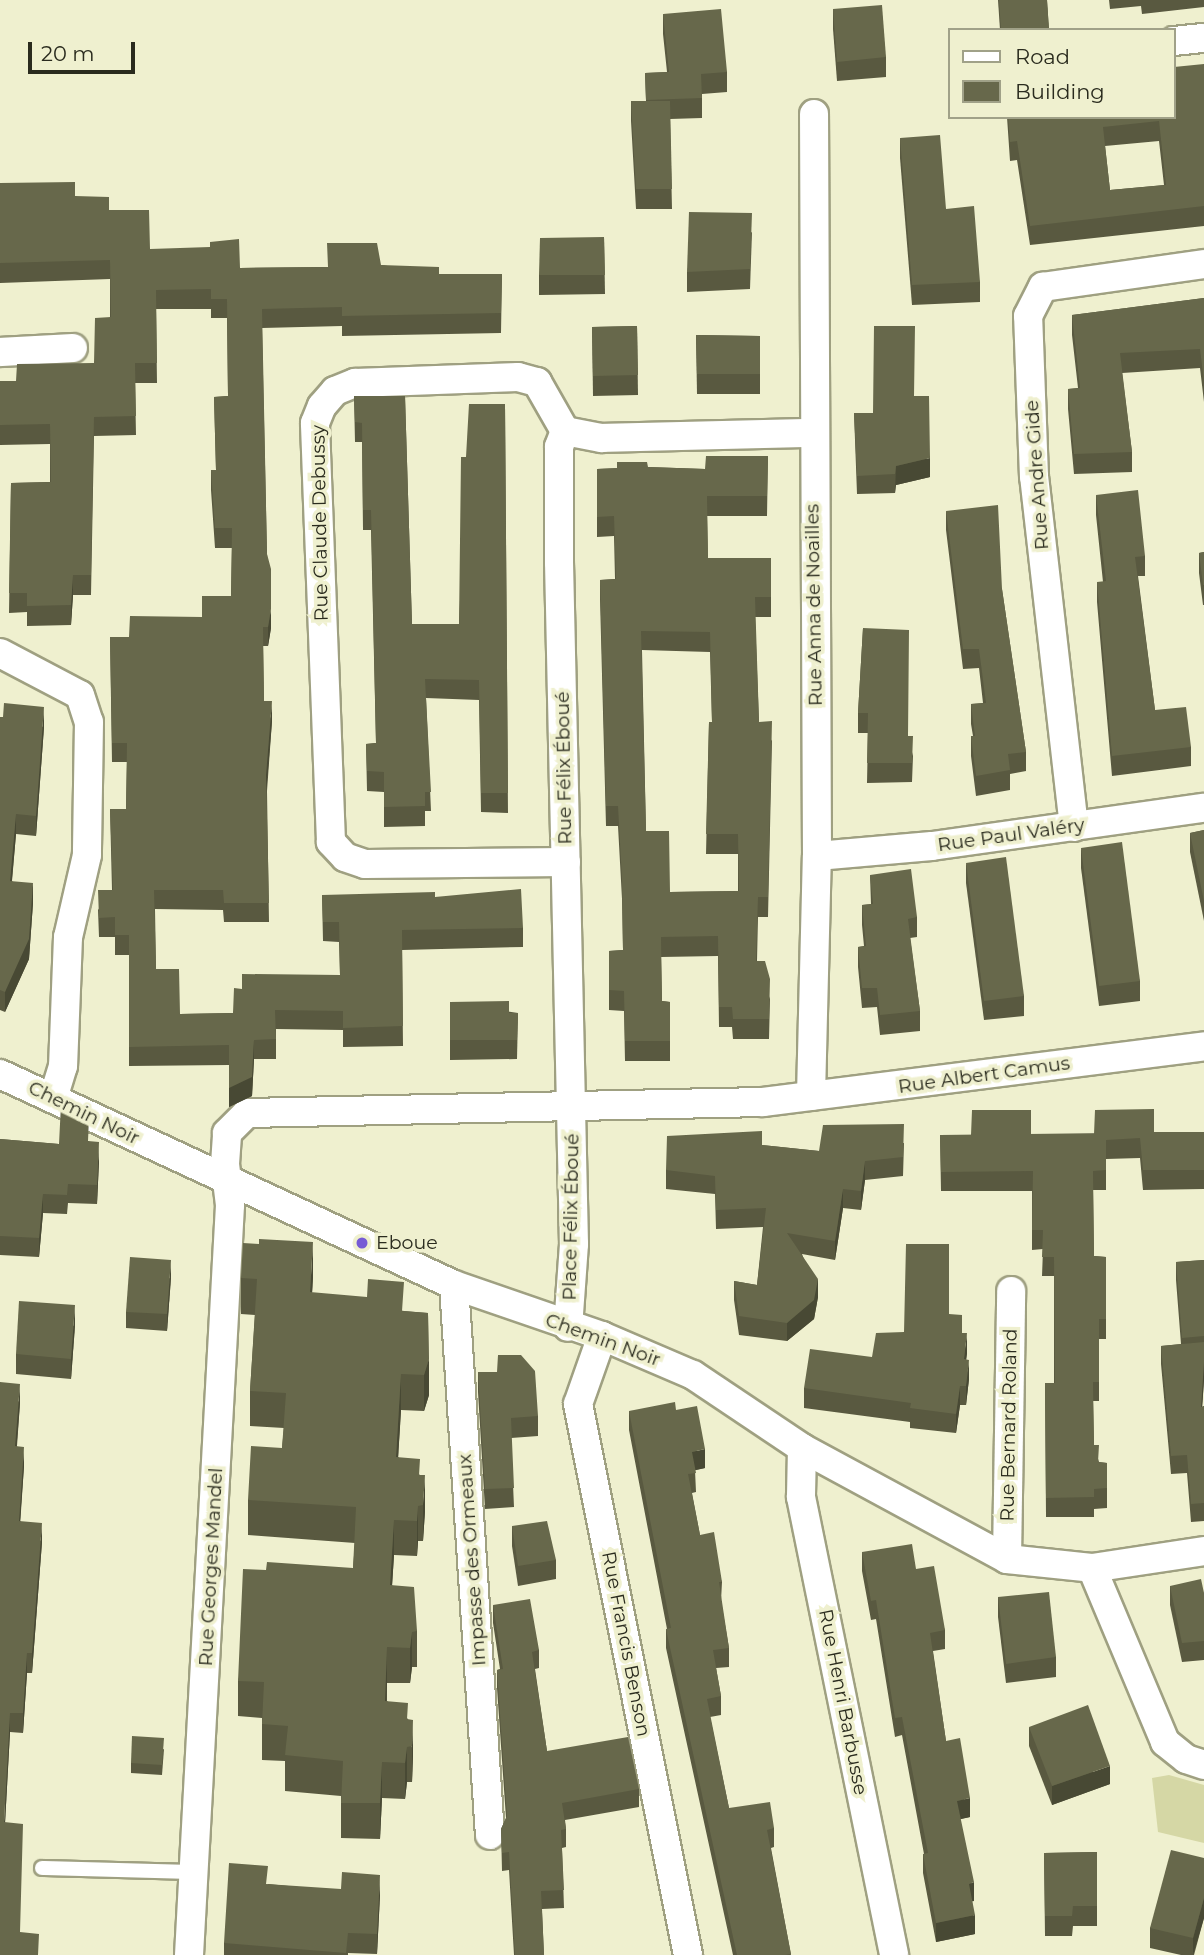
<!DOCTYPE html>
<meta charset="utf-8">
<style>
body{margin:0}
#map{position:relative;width:1204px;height:1955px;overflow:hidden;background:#eff0cf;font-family:Montserrat,sans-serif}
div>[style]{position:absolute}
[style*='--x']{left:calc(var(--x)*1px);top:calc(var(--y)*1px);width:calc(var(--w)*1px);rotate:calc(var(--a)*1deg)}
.green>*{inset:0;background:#d5d7a5}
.roads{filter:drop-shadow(2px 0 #9fa081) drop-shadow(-2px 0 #9fa081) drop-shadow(0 2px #9fa081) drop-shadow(0 -2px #9fa081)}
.service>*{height:14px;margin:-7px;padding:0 7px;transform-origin:7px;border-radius:7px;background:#fff}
.minor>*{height:28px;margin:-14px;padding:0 14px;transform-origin:14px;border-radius:14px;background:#fff}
.wall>*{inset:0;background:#595940}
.shaded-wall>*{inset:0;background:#484934}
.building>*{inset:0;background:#67684b}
.dots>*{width:19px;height:19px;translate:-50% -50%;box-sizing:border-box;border:4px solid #eff0cf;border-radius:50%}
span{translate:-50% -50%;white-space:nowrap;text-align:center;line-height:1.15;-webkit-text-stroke:7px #eff0cf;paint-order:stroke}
.street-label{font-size:19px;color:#2a2b1e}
.poi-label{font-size:19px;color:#2a2b1e}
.left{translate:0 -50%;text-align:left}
.legend{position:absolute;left:948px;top:28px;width:228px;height:91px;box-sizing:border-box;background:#eff0cf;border:2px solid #a0a188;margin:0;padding:9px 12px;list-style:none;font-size:21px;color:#2a2b1e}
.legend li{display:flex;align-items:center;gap:14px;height:35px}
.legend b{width:35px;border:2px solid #a0a188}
.scale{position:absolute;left:28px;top:42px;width:107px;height:32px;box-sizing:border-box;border:4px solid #2a2b1e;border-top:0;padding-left:9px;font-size:21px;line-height:24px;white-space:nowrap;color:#2a2b1e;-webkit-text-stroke:5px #eff0cf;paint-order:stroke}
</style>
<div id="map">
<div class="green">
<i style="clip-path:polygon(1169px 1775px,1204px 1785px,1204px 1843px,1158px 1832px,1152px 1778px)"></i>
</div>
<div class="roads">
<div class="service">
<i style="--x:42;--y:1868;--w:152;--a:1.5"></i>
</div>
<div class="minor">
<i style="--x:1174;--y:41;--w:30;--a:-6"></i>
<i style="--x:0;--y:352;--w:73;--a:-3.1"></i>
<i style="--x:565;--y:431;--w:17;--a:111"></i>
<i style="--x:559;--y:447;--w:115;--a:90"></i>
<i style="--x:559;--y:562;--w:682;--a:88.74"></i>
<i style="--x:574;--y:1244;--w:83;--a:94.1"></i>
<i style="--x:0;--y:653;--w:90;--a:27.7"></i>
<i style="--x:80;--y:695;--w:28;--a:72"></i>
<i style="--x:89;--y:722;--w:133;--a:90.9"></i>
<i style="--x:87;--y:855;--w:84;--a:103"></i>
<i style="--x:68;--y:937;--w:129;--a:92.2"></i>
<i style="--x:63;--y:1066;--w:34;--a:107"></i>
<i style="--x:1074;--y:827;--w:352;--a:-96.5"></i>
<i style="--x:1034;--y:477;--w:161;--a:-92.1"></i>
<i style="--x:1028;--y:316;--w:33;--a:-63"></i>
<i style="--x:1043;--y:287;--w:163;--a:-8.1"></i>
<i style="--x:817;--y:856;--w:115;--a:-5"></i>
<i style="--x:932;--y:846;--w:275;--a:-8"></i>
<i style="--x:566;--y:862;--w:201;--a:179.4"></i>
<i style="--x:365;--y:864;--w:21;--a:-161"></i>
<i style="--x:345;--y:857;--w:21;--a:-133"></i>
<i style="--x:331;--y:842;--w:419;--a:-92.2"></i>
<i style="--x:315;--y:423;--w:18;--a:-68"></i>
<i style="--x:322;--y:406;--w:20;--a:-49"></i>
<i style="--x:335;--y:391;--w:22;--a:-22"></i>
<i style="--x:355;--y:383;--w:163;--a:-2.1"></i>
<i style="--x:518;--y:377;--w:20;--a:15"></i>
<i style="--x:537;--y:382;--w:56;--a:60.3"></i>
<i style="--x:565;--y:431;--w:38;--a:11"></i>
<i style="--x:602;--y:438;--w:210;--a:-1.4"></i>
<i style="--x:0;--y:1074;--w:501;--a:24.93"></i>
<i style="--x:454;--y:1285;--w:157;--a:19"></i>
<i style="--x:602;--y:1336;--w:99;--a:23.2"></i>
<i style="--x:693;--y:1375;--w:131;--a:33.8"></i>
<i style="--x:802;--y:1448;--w:233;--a:28.4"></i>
<i style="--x:1007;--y:1559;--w:85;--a:6"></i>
<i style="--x:1092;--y:1568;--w:113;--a:-8.6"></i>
<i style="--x:811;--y:1096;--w:240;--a:-88.6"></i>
<i style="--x:817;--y:856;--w:742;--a:-90.23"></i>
<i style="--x:454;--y:1285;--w:551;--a:86.26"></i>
<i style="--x:602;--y:1336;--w:72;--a:109.4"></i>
<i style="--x:578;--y:1404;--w:562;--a:78.71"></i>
<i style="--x:802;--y:1448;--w:49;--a:91.2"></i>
<i style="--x:801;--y:1497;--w:467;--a:78.5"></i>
<i style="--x:1007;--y:1559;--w:268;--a:-89.1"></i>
<i style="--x:1092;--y:1568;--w:189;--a:67.2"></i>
<i style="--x:1165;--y:1742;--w:27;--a:39"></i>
<i style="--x:1186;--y:1759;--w:19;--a:18"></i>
<i style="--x:189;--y:1955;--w:751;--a:-86.87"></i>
<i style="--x:230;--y:1205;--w:41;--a:-97"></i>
<i style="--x:225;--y:1164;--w:31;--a:-86"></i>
<i style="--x:227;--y:1133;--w:28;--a:-45"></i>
<i style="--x:247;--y:1113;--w:516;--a:-1.22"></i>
<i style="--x:763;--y:1102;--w:445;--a:-7.2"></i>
</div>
</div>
<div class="wall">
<i style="clip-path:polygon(998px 0,1047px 0,1049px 30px,1000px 30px)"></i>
<i style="clip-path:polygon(1109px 0,1204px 0,1204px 7px,1142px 14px,1141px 6px,1110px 9px)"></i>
<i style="clip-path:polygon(833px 9px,886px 57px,886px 77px,837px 81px,833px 29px)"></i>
<i style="clip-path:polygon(663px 14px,727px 72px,727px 92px,702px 94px,702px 118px,670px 119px,672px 209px,636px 209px,631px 121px,631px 101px,646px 101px,645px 73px,667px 72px,663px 34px)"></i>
<i style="clip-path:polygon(evenodd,1204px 64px,1204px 226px,1030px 245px,1017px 160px,1010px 161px,1007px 117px,1174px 117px,1204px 64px,1159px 141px,1164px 185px,1110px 190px,1105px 146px,1159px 141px)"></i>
<i style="clip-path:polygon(900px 138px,946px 209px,980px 282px,980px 302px,912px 305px,900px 158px)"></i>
<i style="clip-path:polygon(0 183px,75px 196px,109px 210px,150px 249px,240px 268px,327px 267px,381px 265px,439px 274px,502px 274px,501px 333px,342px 336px,342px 326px,262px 328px,267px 554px,271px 628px,268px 646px,263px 646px,264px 701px,272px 721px,267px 791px,269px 922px,224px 922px,223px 910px,155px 909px,156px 969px,180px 1014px,233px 1013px,242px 989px,340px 975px,339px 942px,323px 941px,322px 895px,435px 897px,523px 928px,523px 947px,402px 950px,403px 1046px,343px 1047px,343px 1030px,276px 1029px,276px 1059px,254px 1059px,252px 1096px,229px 1107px,229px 1065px,129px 1066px,129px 955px,115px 955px,115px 937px,99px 937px,98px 910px,112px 890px,110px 809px,126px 809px,127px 762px,112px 762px,110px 637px,129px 637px,202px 617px,231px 596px,232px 548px,215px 548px,211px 490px,211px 470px,216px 470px,214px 397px,228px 396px,227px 318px,211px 318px,211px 309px,156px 309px,157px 383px,135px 383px,136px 435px,94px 436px,91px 595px,73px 595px,71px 625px,27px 626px,27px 612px,9px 613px,11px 483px,50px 482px,50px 444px,0 445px,0 381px,16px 381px,94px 363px,110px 317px,110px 279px,0 283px)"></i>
<i style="clip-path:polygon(752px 232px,750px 289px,687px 292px,687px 272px)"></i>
<i style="clip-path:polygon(604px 237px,605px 294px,539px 295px,539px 275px)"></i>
<i style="clip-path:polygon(1204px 298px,1204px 402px,1200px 368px,1122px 373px,1132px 452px,1132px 472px,1074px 474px,1068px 409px,1068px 389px,1078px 388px,1072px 335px,1072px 315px)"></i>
<i style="clip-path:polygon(637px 326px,638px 395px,593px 396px,592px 327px)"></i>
<i style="clip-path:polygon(696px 335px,760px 336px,760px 394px,697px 394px)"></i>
<i style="clip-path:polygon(354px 396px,405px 396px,412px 624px,459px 624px,466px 457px,505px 404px,508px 813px,481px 812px,479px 700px,426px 698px,431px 811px,425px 811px,425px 826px,384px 827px,384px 792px,367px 791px,366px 744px,376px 743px,371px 530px,363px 530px,362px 442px,355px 442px)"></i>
<i style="clip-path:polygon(915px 396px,930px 477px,896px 485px,895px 493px,857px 494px,854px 413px,873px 413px)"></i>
<i style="clip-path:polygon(evenodd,768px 456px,767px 516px,707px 516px,708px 558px,771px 558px,771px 617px,755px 617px,759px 722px,772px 741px,768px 917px,758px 917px,757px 961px,770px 999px,769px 1039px,733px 1039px,732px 1027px,719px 1027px,718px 956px,661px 957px,662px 1001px,670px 1002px,670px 1061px,625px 1061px,624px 1011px,609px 1010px,609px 951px,623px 950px,622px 899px,618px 826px,606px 826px,600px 599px,600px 580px,615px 579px,614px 536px,597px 537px,597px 469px,648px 467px,705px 469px,768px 456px,642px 650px,710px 652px,712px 722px,709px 722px,706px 854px,738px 854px,738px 891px,670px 892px,646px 831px,642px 650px)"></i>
<i style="clip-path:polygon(1096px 495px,1145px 556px,1145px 576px,1138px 576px,1155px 710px,1191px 747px,1191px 766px,1112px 776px,1097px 602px,1097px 582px,1103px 582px,1096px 515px)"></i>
<i style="clip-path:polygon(946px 511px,1002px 589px,1026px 752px,1026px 771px,1010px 774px,1010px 790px,976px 796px,971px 756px,971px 736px,973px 736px,971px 724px,971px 704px,983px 703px,979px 668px,963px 669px,946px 530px)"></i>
<i style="clip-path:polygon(1204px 552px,1204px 605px,1203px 605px,1199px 573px,1199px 553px)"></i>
<i style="clip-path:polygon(863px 628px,908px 736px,913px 756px,912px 782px,867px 783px,868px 733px,858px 733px,858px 713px)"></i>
<i style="clip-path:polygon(0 717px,44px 727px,36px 836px,16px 834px,12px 881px,33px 903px,29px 959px,5px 1012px,0 1010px)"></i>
<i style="clip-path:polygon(1204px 830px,1204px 921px,1190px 852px,1190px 833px)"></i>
<i style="clip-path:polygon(1081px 848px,1140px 981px,1140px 1001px,1099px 1006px,1081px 868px)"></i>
<i style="clip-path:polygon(966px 863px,1024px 996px,1024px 1016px,984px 1020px,966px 883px)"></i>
<i style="clip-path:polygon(870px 875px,917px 917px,917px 937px,910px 938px,920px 1011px,920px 1031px,880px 1035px,877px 1007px,862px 1008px,858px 967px,858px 947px,864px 946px,862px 925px,862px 905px,871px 904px)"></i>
<i style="clip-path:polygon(450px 1002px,518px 1013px,517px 1059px,450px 1060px)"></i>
<i style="clip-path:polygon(1204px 1132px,1204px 1189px,1143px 1190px,1140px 1158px,1106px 1159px,1106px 1190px,1093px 1190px,1094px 1256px,1106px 1257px,1106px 1339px,1099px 1339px,1099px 1401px,1093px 1401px,1094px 1445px,1099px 1462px,1107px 1463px,1107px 1508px,1094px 1509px,1094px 1517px,1046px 1517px,1045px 1383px,1054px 1383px,1054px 1276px,1042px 1276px,1043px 1249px,1032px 1250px,1032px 1191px,941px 1191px,940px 1135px)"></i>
<i style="clip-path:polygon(0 1139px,59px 1144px,89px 1141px,99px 1161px,97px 1204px,68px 1203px,67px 1214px,43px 1213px,39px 1257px,0 1255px)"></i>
<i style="clip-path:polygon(904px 1143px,903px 1176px,865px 1180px,861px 1210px,843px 1208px,835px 1260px,802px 1254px,818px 1297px,814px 1319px,787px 1341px,739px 1335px,734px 1300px,734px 1281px,757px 1285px,763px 1227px,716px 1229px,715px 1194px,666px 1189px,666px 1170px,762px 1145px,819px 1151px)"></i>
<i style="clip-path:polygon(259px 1244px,313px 1277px,312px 1293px,404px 1311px,428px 1313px,429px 1395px,424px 1411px,401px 1410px,398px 1457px,420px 1475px,425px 1511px,423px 1541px,418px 1541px,417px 1556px,394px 1555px,392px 1585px,417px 1631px,417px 1667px,412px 1667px,410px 1683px,387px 1683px,387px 1701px,408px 1719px,413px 1755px,412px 1782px,407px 1782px,405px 1799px,382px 1798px,380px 1839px,341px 1838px,341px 1796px,285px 1791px,285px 1761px,262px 1760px,262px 1718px,238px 1716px,238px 1681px,266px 1570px,353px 1568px,355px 1543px,248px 1535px,248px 1500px,282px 1448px,284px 1428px,250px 1426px,250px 1391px,255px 1315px,241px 1314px,241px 1278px)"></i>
<i style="clip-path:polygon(1204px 1260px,1204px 1380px,1202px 1407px,1204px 1406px,1204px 1521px,1191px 1522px,1187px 1473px,1171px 1474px,1161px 1364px,1161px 1346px,1181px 1344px,1176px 1280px,1176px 1262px)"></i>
<i style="clip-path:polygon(171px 1277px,167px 1331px,126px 1328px,126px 1312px)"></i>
<i style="clip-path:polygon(949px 1314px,962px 1333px,967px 1353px,966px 1360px,969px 1379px,966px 1405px,960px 1405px,956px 1433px,910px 1428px,910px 1422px,804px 1408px,804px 1388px,872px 1357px,904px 1332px)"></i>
<i style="clip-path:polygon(75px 1325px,71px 1379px,16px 1374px,16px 1354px)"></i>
<i style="clip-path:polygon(478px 1372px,538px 1416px,538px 1436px,511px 1438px,514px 1507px,485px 1509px,478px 1392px)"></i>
<i style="clip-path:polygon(0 1382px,20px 1403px,17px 1446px,24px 1466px,20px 1521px,42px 1542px,32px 1673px,27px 1673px,23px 1733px,10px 1732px,5px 1823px)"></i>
<i style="clip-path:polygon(676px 1410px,705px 1468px,695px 1470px,696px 1492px,692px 1493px,700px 1535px,722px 1582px,721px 1601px,729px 1648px,729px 1667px,716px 1668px,721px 1696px,721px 1715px,710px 1717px,729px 1808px,774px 1828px,774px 1847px,771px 1848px,791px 1955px,733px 1955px,666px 1648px,666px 1629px,667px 1629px,629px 1430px,629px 1411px)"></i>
<i style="clip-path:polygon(512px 1526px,556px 1560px,556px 1579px,518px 1586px,512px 1546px)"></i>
<i style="clip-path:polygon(862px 1552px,916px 1569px,945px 1630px,945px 1649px,933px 1651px,946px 1741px,970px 1817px,960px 1819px,974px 1901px,972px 1901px,975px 1934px,936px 1942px,923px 1873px,923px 1854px,924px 1854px,902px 1735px,895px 1737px,876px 1619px,871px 1620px,862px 1571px)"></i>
<i style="clip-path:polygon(1170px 1586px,1204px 1593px,1204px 1660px,1182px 1662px,1170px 1605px)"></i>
<i style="clip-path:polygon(998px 1597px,1056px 1657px,1056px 1677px,1006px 1683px,998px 1617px)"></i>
<i style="clip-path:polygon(493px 1605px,539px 1650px,539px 1668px,535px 1669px,547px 1751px,639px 1789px,639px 1807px,565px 1820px,566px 1829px,566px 1847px,562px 1848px,564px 1908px,542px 1909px,544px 1955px,514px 1955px,509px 1870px,502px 1871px,501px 1829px,506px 1818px,497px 1688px,497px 1670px,500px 1669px,493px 1623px)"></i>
<i style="clip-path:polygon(1029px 1727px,1110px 1784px,1052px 1805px,1029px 1746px)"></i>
<i style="clip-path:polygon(164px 1749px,162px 1775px,131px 1773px,131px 1763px)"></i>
<i style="clip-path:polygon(1097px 1852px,1097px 1926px,1073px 1926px,1072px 1936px,1045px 1936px,1044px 1853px)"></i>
<i style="clip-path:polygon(1204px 1858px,1204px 1918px,1194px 1955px,1181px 1955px,1150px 1948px,1150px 1928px)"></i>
<i style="clip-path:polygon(268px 1884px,380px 1895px,377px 1954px,348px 1953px,348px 1955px,224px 1955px,224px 1943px)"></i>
</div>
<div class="shaded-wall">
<i style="clip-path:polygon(930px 458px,930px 477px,896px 485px,895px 493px,896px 466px)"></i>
<i style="clip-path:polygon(73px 575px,73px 595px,71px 625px,71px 605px)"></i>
<i style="clip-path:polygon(271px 609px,271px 628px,268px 646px,268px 627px)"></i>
<i style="clip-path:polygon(272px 701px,272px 721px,266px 795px,266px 775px)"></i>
<i style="clip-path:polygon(44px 707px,44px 727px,36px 836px,36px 816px)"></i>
<i style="clip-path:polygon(16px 814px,16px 834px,10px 901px,10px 881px)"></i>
<i style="clip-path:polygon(33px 883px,33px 903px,29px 959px,5px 1012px,5px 992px)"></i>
<i style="clip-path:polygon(254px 1040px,254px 1059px,252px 1096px,229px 1107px,229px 1088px)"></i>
<i style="clip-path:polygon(99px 1142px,99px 1161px,97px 1204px,97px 1185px)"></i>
<i style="clip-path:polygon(865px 1161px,865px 1180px,861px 1210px,861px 1191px)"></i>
<i style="clip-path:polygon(843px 1189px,843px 1208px,835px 1260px,835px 1241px)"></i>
<i style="clip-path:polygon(43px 1194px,43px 1213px,39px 1257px,39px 1238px)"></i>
<i style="clip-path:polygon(313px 1242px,313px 1277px,310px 1328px,310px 1292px)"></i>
<i style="clip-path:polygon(171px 1260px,171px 1277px,167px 1331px,167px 1314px)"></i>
<i style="clip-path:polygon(818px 1279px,818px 1297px,814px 1319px,787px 1341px,787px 1323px)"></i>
<i style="clip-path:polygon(75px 1305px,75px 1325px,71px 1379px,71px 1359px)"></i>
<i style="clip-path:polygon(967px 1333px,967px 1353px,964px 1378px,964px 1359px)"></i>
<i style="clip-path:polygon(429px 1359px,429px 1395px,424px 1411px,424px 1375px)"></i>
<i style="clip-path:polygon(969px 1360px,969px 1379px,966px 1405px,966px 1386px)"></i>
<i style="clip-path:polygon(1204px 1362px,1204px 1380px,1201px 1425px,1201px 1407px)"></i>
<i style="clip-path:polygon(401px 1374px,401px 1410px,396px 1493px,396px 1457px)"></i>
<i style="clip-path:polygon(20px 1384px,20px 1403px,15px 1466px,15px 1446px)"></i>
<i style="clip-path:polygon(960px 1386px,960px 1405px,956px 1433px,956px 1414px)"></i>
<i style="clip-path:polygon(24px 1447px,24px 1466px,19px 1541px,19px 1521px)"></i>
<i style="clip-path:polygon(705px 1449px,705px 1468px,692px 1471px,692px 1452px)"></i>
<i style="clip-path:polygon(425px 1475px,425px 1511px,423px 1541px,423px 1505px)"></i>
<i style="clip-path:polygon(418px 1506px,418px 1541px,417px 1556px,417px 1521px)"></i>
<i style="clip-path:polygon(394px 1520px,394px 1555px,390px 1620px,390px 1585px)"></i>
<i style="clip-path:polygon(42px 1523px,42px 1542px,32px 1673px,32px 1653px)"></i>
<i style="clip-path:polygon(412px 1632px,412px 1667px,410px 1683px,410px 1648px)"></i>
<i style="clip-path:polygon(387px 1647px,387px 1683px,385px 1737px,385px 1701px)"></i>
<i style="clip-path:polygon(27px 1653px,27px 1673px,23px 1733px,23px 1713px)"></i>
<i style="clip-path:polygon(10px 1713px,10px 1732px,4px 1842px,4px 1822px)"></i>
<i style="clip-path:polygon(413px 1720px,413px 1755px,412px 1782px,412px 1746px)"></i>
<i style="clip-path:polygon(407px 1747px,407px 1782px,405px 1799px,405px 1763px)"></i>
<i style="clip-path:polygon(382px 1762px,382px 1798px,380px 1839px,380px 1803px)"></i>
<i style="clip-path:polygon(1110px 1766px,1110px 1784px,1052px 1805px,1052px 1786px)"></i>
<i style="clip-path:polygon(970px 1798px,970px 1817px,957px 1820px,957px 1801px)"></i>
<i style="clip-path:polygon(380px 1875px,380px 1895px,377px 1954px,377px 1934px)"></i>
<i style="clip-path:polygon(974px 1882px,974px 1901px,969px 1902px,969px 1884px)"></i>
<i style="clip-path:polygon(1204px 1898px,1204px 1918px,1193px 1955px,1193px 1938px)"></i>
<i style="clip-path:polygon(975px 1915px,975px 1934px,936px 1942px,936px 1923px)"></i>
</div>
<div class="building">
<i style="clip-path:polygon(999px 0,1047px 0,1049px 30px,1001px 30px)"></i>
<i style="clip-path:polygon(882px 5px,886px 57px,837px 62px,833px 9px)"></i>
<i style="clip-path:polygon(721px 9px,727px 72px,701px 74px,702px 98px,646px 100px,645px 73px,669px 72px,663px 14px)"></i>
<i style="clip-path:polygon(evenodd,1204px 64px,1204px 206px,1030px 226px,1017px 141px,1010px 142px,1008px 117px,1174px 117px,1174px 67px,1204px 64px,1159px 121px,1166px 185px,1110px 190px,1103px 127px,1159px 121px)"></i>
<i style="clip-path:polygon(631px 101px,670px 101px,672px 189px,636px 189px)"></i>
<i style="clip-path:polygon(940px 135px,946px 209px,974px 206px,980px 282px,912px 285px,900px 138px)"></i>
<i style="clip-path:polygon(75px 182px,75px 196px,109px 197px,109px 210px,149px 210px,150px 249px,210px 247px,210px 242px,239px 239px,240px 268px,328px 267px,327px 243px,377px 243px,381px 265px,439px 267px,439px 274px,502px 274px,501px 313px,342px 316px,342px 307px,262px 309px,267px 554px,271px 569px,271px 609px,268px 627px,263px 627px,264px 701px,272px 701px,266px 775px,269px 903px,224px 903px,223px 890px,154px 890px,156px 969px,179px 969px,180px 1014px,233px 1013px,234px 988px,242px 989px,242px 974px,340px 975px,339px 922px,323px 922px,322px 895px,435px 892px,435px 897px,521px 889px,523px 928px,402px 930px,403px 1026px,343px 1028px,343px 1011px,275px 1010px,276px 1039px,254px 1040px,252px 1077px,229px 1088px,229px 1045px,129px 1047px,129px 935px,115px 935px,115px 917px,99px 918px,98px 890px,113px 890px,110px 809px,126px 809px,127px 743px,112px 743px,110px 637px,129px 637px,130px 616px,202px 617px,202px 596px,231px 596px,232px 528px,215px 528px,211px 470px,216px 470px,214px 397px,228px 396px,227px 299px,211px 299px,211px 289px,156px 290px,157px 363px,135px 363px,136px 416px,94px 417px,91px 575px,73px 575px,71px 605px,27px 606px,27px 593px,9px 593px,11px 483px,51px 482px,50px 424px,0 425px,0 381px,16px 381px,17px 364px,94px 363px,95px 318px,111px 317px,110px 260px,0 263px,0 183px)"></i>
<i style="clip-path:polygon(689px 212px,752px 213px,750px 269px,687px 272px)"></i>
<i style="clip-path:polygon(604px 237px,605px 275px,539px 275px,540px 238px)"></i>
<i style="clip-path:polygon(1204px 298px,1204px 382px,1200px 349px,1120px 353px,1132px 452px,1074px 454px,1068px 389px,1080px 388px,1072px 315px)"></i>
<i style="clip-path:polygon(637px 326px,638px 375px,593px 376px,592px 327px)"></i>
<i style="clip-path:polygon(874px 326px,915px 326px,914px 396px,929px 396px,930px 458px,896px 466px,895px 474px,857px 476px,854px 413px,873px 413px)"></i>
<i style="clip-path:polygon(696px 335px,760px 336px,760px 374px,697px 374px)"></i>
<i style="clip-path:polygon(354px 396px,405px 396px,412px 624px,459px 624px,461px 457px,466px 457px,469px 404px,505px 404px,508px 793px,481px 793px,479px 680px,425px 679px,431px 792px,425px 792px,425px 806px,384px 807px,384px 772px,367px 771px,366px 744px,376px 743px,371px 510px,363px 510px,362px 423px,355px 422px)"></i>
<i style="clip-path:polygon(evenodd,706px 456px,768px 456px,767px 496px,707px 496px,708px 558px,771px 558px,771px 597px,755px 597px,759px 722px,772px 721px,768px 897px,758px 897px,756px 961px,765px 961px,770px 979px,769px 1019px,733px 1019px,732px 1007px,719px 1007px,718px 936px,661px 937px,662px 1001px,670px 1002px,670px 1041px,625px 1041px,624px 991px,609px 990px,609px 951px,623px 950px,622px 879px,618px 806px,606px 806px,600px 580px,616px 579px,614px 516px,597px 517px,597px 469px,617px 468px,617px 462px,647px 462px,648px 467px,705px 469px,706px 456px,641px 631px,710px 632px,712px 722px,709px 722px,706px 834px,738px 834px,739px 891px,670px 892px,669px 831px,646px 831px,641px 631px)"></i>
<i style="clip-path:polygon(1138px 490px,1145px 556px,1135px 557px,1155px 710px,1186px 707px,1191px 747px,1112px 756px,1097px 582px,1106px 581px,1096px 495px)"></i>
<i style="clip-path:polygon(998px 505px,1002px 589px,1026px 752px,1008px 754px,1010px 770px,976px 776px,971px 736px,975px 736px,971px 704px,986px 703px,979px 649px,963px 649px,946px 511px)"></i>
<i style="clip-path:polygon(1204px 552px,1204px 585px,1203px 585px,1199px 553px)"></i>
<i style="clip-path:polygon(863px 628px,909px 630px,908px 736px,913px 736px,912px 763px,867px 763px,868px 713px,858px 713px)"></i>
<i style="clip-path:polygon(4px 703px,44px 707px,36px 816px,16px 814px,10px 881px,33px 883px,29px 939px,5px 992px,0 990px,0 717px,3px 717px)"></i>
<i style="clip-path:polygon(1204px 830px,1204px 901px,1190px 833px)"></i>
<i style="clip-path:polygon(1122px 842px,1140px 981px,1099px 986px,1081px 848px)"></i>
<i style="clip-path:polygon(1006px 857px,1024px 996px,984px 1001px,966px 863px)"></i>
<i style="clip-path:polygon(911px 869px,917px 917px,908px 919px,920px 1011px,880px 1015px,877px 988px,862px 988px,858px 947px,866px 946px,862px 905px,873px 904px,870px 875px)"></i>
<i style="clip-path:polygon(509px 1001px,509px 1013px,518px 1013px,517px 1040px,450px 1040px,450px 1002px)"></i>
<i style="clip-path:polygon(61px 1104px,89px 1117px,88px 1141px,99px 1142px,97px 1185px,68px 1184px,67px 1195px,43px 1194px,39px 1238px,0 1236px,0 1139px,59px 1144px)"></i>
<i style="clip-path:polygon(1154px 1109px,1154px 1132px,1204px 1132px,1204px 1170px,1143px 1170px,1140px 1138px,1106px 1140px,1106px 1170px,1093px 1171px,1094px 1256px,1106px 1257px,1106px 1319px,1099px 1319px,1099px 1382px,1093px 1382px,1094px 1445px,1099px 1445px,1098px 1462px,1107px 1463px,1107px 1488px,1094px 1489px,1094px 1497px,1046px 1498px,1045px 1383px,1055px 1383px,1054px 1257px,1042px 1257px,1043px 1230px,1032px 1230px,1033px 1171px,941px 1172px,940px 1135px,971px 1135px,972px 1110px,1031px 1110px,1031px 1134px,1094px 1134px,1095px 1110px)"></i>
<i style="clip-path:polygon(904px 1124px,903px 1157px,865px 1161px,861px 1191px,843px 1189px,835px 1241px,787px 1233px,818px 1279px,814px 1300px,787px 1323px,739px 1316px,734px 1281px,757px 1285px,766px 1208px,716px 1210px,715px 1176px,666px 1170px,667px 1136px,762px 1131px,762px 1145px,819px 1151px,823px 1125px)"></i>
<i style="clip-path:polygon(259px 1239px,313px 1242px,310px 1292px,367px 1297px,368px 1279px,404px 1282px,402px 1311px,428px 1313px,429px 1359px,424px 1375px,401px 1374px,396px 1457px,420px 1459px,419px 1475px,425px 1475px,423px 1505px,418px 1506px,417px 1521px,394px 1520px,390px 1585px,414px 1587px,417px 1631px,412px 1632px,410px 1648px,387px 1647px,385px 1701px,408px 1703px,407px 1719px,413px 1720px,412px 1746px,407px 1747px,405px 1763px,382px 1762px,380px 1803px,341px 1803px,343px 1761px,285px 1755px,288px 1726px,262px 1724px,264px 1682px,238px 1681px,243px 1569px,266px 1570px,267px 1562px,353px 1568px,356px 1507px,248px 1500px,251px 1446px,282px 1448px,286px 1393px,250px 1391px,257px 1279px,241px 1278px,243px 1243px,259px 1244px)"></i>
<i style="clip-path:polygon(906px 1244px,949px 1244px,949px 1314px,962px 1315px,962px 1333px,967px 1333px,964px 1359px,969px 1360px,966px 1386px,960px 1386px,956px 1414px,910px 1408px,911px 1403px,804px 1388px,810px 1349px,872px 1357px,876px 1333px,904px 1332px)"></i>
<i style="clip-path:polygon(130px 1257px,171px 1260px,167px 1314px,126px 1312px)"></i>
<i style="clip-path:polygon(1204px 1260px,1204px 1336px,1182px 1338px,1176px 1262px)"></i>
<i style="clip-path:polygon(19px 1301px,75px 1305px,71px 1359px,16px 1354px)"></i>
<i style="clip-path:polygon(1204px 1342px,1204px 1362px,1201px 1407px,1204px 1406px,1204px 1503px,1191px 1504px,1187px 1455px,1171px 1456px,1161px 1346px)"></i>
<i style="clip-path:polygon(498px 1355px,521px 1355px,535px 1371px,538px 1416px,511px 1418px,514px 1488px,485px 1489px,478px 1372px,497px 1372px)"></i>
<i style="clip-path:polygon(0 1382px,20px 1384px,15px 1446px,24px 1447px,19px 1521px,42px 1523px,32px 1653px,27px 1653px,23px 1713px,10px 1713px,4px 1822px,23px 1824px,20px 1932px,39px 1934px,38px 1955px,0 1955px)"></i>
<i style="clip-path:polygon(675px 1402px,676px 1410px,697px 1406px,705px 1449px,692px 1452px,696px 1473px,688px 1474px,700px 1535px,714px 1532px,722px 1582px,719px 1582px,729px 1648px,713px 1650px,721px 1696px,707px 1699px,729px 1808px,770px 1802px,774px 1828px,767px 1830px,791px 1954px,785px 1955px,737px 1955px,666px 1629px,671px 1628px,629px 1411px)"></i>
<i style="clip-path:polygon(547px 1521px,556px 1560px,518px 1566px,512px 1526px)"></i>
<i style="clip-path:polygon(912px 1544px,916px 1569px,934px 1566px,945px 1630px,930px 1633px,946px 1741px,960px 1738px,970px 1798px,957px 1801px,974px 1882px,969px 1884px,975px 1915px,936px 1923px,923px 1854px,928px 1853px,902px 1717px,895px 1718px,876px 1600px,871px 1601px,862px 1552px)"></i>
<i style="clip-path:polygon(1201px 1579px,1204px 1593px,1204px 1641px,1182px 1643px,1170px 1586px)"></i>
<i style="clip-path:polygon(1049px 1592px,1056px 1657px,1006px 1664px,998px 1597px)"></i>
<i style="clip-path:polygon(530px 1599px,539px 1650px,532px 1652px,547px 1751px,628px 1737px,639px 1789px,562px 1803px,566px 1829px,561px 1830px,564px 1890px,541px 1891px,544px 1955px,515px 1955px,509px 1852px,502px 1853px,501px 1829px,507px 1816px,497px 1670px,503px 1669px,493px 1605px)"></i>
<i style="clip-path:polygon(1088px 1705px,1110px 1766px,1052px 1786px,1029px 1727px)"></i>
<i style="clip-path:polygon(132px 1736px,164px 1738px,162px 1765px,131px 1763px)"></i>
<i style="clip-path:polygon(1171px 1850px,1204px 1858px,1204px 1898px,1193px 1938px,1150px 1928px)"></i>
<i style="clip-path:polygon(1097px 1852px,1097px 1906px,1073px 1906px,1072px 1916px,1045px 1916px,1044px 1853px)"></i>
<i style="clip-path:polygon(229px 1863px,268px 1866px,266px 1884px,341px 1889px,342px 1872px,380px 1875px,377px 1934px,348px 1933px,346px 1953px,224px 1943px)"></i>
</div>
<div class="dots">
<i style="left:362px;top:1243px;background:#765bd5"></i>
</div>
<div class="street-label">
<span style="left:1037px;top:475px;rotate:-94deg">Rue Andre Gide</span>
<span style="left:320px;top:523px;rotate:-91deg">Rue Claude Debussy</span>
<span style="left:814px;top:605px;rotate:-91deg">Rue Anna de Noailles</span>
<span style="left:564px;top:768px;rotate:-91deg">Rue Félix Éboué</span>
<span style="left:1011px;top:835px;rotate:-8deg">Rue Paul Valéry</span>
<span style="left:984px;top:1075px;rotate:-8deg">Rue Albert Camus</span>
<span style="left:84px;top:1113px;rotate:26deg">Chemin Noir</span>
<span style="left:571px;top:1217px;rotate:-89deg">Place Félix Éboué</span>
<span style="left:603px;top:1340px;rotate:20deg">Chemin Noir</span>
<span style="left:1009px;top:1425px;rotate:-89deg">Rue Bernard Roland</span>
<span style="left:472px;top:1560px;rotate:-94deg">Impasse des Ormeaux</span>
<span style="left:211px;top:1567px;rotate:-87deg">Rue Georges Mandel</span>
<span style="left:626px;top:1644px;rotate:79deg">Rue Francis Benson</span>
<span style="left:843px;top:1702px;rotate:79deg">Rue Henri Barbusse</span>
</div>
<div class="poi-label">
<span class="left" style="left:376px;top:1243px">Eboue</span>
</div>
<ul class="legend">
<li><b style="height:9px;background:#fff"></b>Road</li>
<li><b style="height:19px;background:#67684b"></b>Building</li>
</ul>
<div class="scale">20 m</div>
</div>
